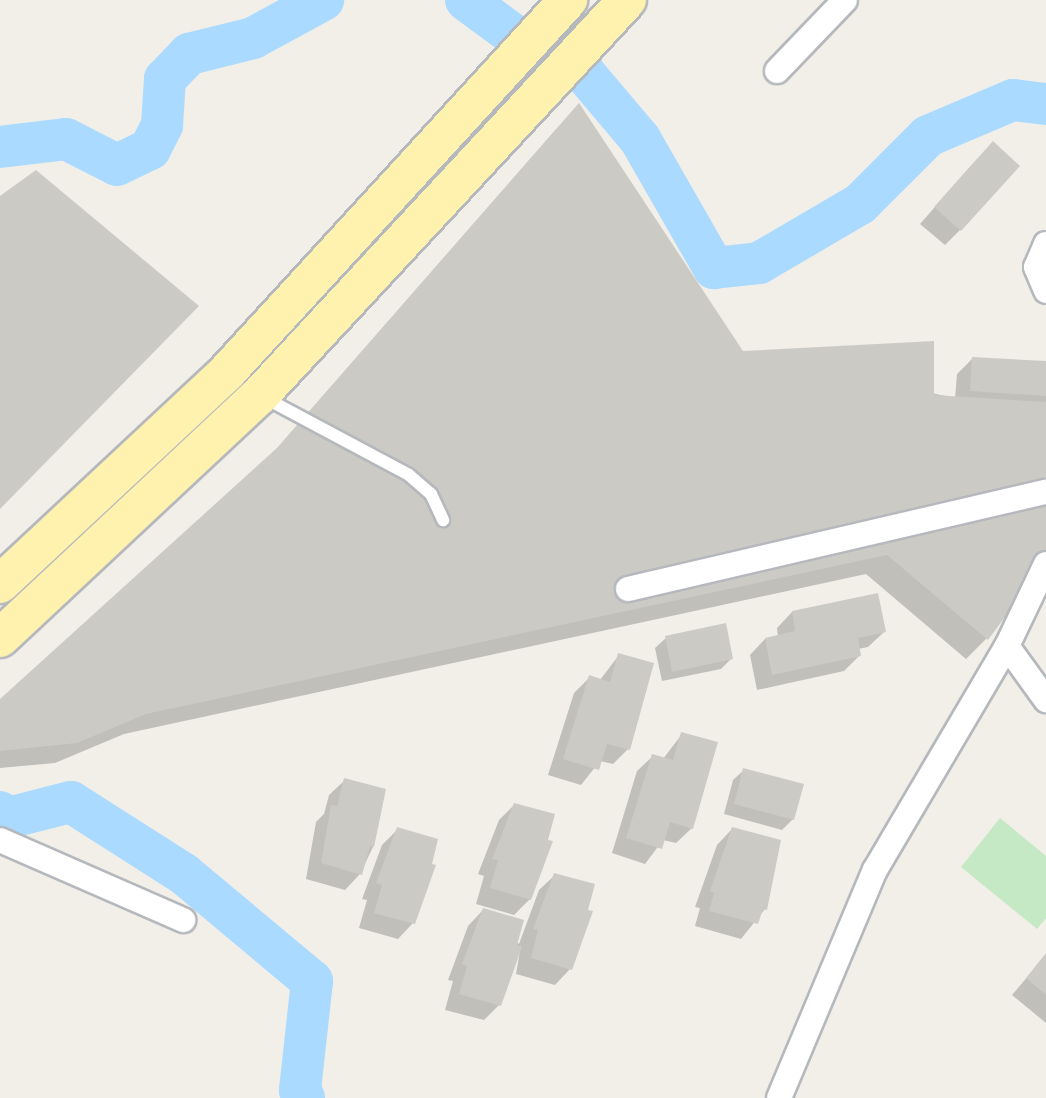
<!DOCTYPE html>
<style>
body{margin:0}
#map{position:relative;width:1046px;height:1098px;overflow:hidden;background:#f1efe8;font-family:"Alegreya Sans",sans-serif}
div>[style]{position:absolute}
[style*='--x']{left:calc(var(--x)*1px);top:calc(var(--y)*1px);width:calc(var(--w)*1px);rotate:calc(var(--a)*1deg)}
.green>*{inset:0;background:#c5e8c5}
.shadow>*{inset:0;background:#0003}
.river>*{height:42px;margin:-21px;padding:0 21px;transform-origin:21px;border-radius:21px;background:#aadaff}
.building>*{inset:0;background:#cccac5}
.roads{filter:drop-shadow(2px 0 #b5b8bc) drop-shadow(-2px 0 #b5b8bc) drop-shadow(0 2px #b5b8bc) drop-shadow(0 -2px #b5b8bc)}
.lane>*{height:12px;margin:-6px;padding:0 6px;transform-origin:6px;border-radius:6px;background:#fff}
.street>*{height:24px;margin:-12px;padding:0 12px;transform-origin:12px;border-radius:12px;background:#fff}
.primary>*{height:38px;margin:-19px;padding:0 19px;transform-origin:19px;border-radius:19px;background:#fff2af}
span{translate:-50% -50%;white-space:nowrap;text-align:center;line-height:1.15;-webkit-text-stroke:5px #fff;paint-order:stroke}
</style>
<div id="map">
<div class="green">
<i style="clip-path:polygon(1000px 818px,1046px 856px,1046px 918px,1037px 929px,961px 867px)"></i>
</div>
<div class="shadow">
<i style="clip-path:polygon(559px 126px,742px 353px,955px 398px,957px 374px,972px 359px,1046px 363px,1046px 558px,987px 638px,966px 659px,866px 574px,124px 734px,55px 763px,0 768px,0 701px,266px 461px)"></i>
<i style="clip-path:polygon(977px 159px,960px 230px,945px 245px,920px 224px)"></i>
<i style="clip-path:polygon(792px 612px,884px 632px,868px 647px,858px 649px,859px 656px,844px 671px,757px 690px,750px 655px,765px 639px,778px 637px,777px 628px)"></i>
<i style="clip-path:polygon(666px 638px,732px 658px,721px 669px,662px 681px,655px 648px)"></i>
<i style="clip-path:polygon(619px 655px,628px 749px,613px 764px,600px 761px,581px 785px,548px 775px,574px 693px,590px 677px,600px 680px)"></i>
<i style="clip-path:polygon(682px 734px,692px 828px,676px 843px,663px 840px,645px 864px,612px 853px,637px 771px,653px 756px,663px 759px)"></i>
<i style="clip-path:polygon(744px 770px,793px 819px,782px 830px,724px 814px,733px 780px)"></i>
<i style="clip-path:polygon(345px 780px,373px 847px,360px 874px,345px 890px,306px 879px,316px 822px,324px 814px,329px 795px)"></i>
<i style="clip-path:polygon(514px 805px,530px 899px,514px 915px,476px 904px,484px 876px,478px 874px,499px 820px)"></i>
<i style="clip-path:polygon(398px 829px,413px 923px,398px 939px,359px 928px,367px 900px,362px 899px,382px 845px)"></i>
<i style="clip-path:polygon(732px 829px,765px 909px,741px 939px,695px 926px,700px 908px,695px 907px,717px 845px)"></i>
<i style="clip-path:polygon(555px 875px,570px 969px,555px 985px,516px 974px,521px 945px,499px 1005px,484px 1020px,445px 1010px,453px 981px,448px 980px,468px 926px,483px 910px,519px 944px,539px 890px)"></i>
<i style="clip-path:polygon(1046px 955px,1046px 1023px,1012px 995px)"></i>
</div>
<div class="river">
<i style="--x:466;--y:0;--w:71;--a:36.4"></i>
<i style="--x:523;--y:42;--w:70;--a:27.3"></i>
<i style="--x:585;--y:74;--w:85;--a:49.8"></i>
<i style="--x:640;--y:139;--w:149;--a:60.2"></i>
<i style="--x:714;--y:268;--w:45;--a:-6.3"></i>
<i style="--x:759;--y:263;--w:117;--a:-30.3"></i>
<i style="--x:860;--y:204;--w:96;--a:-45"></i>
<i style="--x:928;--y:136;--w:92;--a:-23"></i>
<i style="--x:1013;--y:100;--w:33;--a:7"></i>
<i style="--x:0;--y:147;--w:66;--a:-6.9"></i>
<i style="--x:66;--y:139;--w:57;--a:27"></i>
<i style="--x:117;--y:165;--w:37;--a:-26"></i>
<i style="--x:150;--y:149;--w:27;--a:-63"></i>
<i style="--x:162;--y:125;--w:46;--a:-86.3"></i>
<i style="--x:165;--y:79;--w:35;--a:-46"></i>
<i style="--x:189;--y:54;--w:66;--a:-14"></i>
<i style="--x:253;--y:38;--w:80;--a:-28.5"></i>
<i style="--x:0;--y:812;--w:10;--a:37"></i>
<i style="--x:8;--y:818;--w:65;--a:-14.3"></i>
<i style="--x:71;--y:802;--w:134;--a:32.5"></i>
<i style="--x:184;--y:874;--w:167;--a:39.9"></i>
<i style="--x:312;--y:981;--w:110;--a:96.3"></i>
<i style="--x:300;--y:1090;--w:9;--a:63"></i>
</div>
<div class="building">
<i style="clip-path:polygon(579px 103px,743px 351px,934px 341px,934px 395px,1046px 402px,1046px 561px,988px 640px,887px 555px,146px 714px,77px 743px,0 751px,0 699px,277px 448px)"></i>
<i style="clip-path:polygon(993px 141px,1020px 166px,961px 231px,934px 207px)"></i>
<i style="clip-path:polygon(36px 170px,199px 306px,0 509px,0 196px)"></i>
<i style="clip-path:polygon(972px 357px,1046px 361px,1046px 396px,970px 391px)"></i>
<i style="clip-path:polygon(878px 593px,886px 632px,858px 638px,861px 656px,772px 675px,765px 638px,795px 631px,792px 611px)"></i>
<i style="clip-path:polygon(726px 623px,733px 659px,672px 672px,665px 636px)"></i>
<i style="clip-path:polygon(618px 653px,654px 663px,630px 750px,607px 744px,599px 770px,563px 759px,589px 675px,610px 682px)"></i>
<i style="clip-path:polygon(681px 732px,718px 742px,693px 829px,670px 822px,662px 849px,626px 838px,652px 754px,673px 760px)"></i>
<i style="clip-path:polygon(743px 768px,804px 784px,794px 820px,734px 804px)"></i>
<i style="clip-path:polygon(344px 778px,386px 789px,374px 847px,370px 846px,362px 875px,321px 863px,331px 805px,337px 806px)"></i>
<i style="clip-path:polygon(514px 803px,555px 814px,548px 840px,553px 841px,531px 900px,490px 888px,498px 860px,492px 859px)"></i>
<i style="clip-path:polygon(397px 827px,438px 839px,432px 864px,436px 865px,415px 924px,374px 913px,382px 885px,376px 883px)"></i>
<i style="clip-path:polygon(732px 827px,781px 840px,767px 910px,763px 909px,758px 924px,709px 911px,714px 893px,710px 891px)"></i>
<i style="clip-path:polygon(554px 873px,595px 884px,588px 910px,593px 911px,572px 970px,531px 958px,538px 930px,533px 929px)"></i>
<i style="clip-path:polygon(483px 908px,524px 920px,517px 945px,522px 947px,501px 1006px,459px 994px,467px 966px,462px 964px)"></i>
<i style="clip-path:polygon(1046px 953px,1046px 995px,1026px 978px)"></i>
</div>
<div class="roads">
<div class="lane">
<i style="--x:265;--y:398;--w:163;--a:28.1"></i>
<i style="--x:409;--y:475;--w:29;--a:41"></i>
<i style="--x:431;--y:494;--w:29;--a:65"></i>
</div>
<div class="street">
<i style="--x:777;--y:71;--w:98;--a:-46.2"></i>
<i style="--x:1046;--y:244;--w:25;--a:113"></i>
<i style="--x:1036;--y:267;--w:26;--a:67"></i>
<i style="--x:1046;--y:564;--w:91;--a:115.4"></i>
<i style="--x:1007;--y:646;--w:67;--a:54.2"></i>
<i style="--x:628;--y:589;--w:429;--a:-13.1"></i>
<i style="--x:0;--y:840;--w:200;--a:23.6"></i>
<i style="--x:779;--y:1098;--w:247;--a:-67.2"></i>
<i style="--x:875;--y:870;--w:260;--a:-59.5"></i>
</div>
<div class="primary">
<i style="--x:0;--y:584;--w:311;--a:-43"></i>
<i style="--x:227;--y:372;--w:505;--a:-47.49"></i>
<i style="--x:0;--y:638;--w:356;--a:-43.1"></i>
<i style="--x:260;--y:395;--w:539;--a:-47.1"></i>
</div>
</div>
</div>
